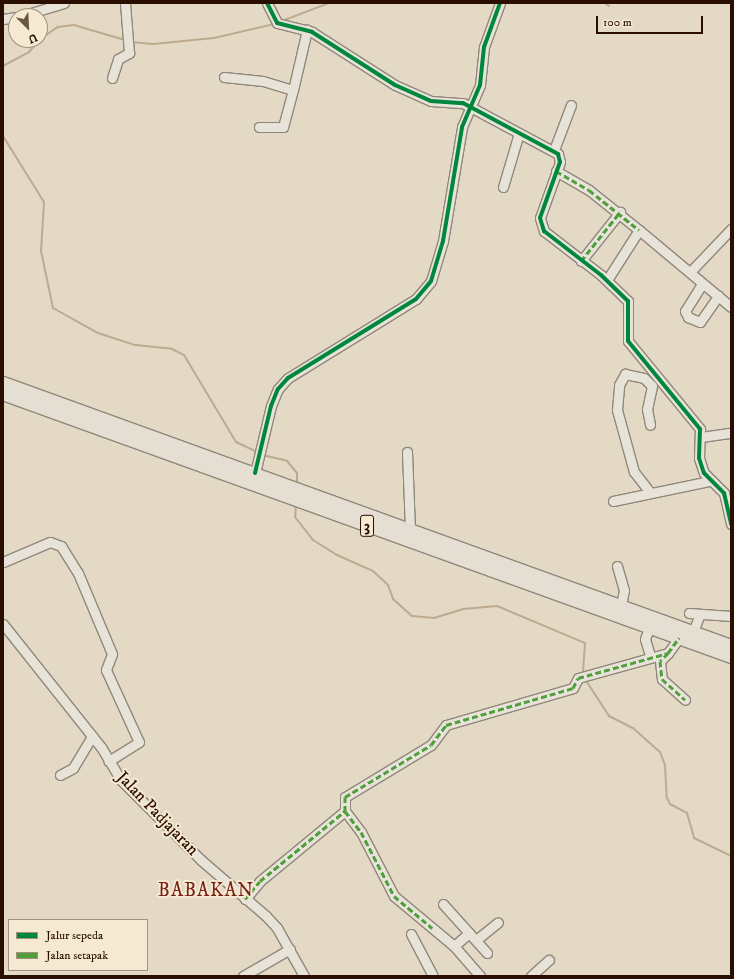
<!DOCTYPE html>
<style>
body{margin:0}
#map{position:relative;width:734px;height:979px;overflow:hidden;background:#e3d9c5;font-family:"IM FELL DW Pica",serif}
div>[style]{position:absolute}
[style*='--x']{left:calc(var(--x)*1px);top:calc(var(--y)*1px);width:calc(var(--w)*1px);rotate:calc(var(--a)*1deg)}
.stream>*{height:2px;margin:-1px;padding:0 1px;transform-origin:1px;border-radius:1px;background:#bdab90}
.roads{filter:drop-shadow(1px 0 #90877a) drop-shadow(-1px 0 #90877a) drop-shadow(0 1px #90877a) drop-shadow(0 -1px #90877a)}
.minor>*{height:9px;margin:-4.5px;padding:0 4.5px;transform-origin:4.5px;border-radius:4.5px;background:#e8e3d9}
.major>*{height:12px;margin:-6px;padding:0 6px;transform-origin:6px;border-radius:6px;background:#e5ded3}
.quiet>*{height:3px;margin-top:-1.5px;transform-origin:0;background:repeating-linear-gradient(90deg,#519f3c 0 6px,transparent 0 9px)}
.cycleway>*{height:4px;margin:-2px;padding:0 2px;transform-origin:2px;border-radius:2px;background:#00873e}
span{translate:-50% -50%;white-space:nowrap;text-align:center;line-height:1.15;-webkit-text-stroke:4px #f5e9d1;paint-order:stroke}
.shield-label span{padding:1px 3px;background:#f5e9d1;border:1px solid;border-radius:3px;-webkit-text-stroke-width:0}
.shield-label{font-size:16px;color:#2a0e00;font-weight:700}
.street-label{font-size:17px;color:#2a0e00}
.quarter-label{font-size:19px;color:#7a1f14;letter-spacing:1px}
.frame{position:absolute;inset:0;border:4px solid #2a0e00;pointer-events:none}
.legend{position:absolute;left:8px;top:919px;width:140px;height:52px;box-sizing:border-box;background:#f5e9d1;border:1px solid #a4917d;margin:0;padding:5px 7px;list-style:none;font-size:12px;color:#2a0e00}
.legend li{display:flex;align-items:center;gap:8px;height:20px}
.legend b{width:20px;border:1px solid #a4917d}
.north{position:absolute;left:8px;top:8px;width:40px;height:40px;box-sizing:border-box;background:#f5e9d1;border:1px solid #a4917d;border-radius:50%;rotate:156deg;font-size:11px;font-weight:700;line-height:16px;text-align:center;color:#2a0e00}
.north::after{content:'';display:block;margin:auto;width:14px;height:18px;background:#6b5545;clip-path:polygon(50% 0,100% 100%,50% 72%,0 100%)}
.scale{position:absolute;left:596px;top:16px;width:107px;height:18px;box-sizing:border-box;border:2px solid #2a0e00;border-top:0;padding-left:5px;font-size:12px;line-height:14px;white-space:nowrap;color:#2a0e00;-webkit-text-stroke:3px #f5e9d1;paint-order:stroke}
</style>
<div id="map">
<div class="stream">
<i style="--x:605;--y:3;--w:5;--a:37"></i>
<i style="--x:282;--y:21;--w:50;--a:-21"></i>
<i style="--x:40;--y:39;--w:22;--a:-34"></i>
<i style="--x:58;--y:27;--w:16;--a:-7"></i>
<i style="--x:74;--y:25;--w:53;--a:16.4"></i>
<i style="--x:131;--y:42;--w:22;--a:5"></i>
<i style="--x:153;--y:44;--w:61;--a:-5.6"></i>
<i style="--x:214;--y:38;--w:62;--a:-13.1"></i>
<i style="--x:3;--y:66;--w:30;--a:-28"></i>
<i style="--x:29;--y:52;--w:16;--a:-50"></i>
<i style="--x:3;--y:136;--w:78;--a:58.2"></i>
<i style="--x:44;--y:202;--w:49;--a:93.5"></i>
<i style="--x:41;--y:251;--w:58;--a:78.1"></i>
<i style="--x:53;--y:308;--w:51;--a:29.1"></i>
<i style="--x:98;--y:333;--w:40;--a:18"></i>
<i style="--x:136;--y:345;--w:36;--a:6"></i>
<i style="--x:172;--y:349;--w:13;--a:27"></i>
<i style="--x:184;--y:355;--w:101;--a:59.1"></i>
<i style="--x:236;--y:442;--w:23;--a:25"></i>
<i style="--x:262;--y:455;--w:26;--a:13"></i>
<i style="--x:287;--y:461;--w:16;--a:50"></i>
<i style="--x:297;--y:473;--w:12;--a:90"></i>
<i style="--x:296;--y:504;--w:13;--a:94"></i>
<i style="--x:295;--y:517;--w:29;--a:52"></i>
<i style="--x:313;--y:540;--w:28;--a:32"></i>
<i style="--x:337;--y:555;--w:39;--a:24"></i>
<i style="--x:373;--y:571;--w:21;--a:43"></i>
<i style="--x:388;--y:585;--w:15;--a:70"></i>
<i style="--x:393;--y:599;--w:25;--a:42"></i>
<i style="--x:412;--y:616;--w:22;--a:5"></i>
<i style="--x:434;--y:618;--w:30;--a:-17"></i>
<i style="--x:463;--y:609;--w:34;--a:-5"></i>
<i style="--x:497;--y:606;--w:95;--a:22.8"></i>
<i style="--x:585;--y:643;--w:30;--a:94"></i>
<i style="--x:585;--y:679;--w:44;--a:57"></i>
<i style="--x:609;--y:716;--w:27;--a:27"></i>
<i style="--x:633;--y:728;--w:36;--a:42"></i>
<i style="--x:660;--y:752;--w:14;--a:69"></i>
<i style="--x:665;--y:765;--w:33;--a:87"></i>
<i style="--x:667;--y:798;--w:7;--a:63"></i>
<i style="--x:670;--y:804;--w:19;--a:28"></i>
<i style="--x:687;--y:813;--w:26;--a:74"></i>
<i style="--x:694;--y:838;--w:41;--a:25.9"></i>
</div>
<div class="roads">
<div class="minor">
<i style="--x:267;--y:3;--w:22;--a:63"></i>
<i style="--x:277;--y:23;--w:36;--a:14"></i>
<i style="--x:312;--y:32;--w:98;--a:32.6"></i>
<i style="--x:395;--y:85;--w:39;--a:24"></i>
<i style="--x:431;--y:101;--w:32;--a:4"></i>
<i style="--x:463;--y:103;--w:108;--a:28.2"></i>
<i style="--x:558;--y:154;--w:8;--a:76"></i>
<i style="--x:560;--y:162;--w:59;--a:109.7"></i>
<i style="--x:540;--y:218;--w:14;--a:73"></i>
<i style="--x:544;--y:231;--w:72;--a:37.7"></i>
<i style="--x:601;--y:275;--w:37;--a:44"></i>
<i style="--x:628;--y:301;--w:40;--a:90"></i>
<i style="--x:628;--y:341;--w:114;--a:50.7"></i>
<i style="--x:700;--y:429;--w:29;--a:92"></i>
<i style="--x:699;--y:458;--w:16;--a:72"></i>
<i style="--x:704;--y:473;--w:28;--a:45"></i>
<i style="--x:724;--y:493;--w:32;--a:77"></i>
<i style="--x:21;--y:16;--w:45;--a:-16.8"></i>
<i style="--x:3;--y:19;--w:13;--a:-9"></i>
<i style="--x:224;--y:77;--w:39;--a:6"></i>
<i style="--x:263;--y:81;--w:31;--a:17"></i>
<i style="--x:293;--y:90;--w:62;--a:-76.9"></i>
<i style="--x:112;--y:78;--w:20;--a:-72"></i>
<i style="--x:118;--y:59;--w:13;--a:-29"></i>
<i style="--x:129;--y:53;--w:50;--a:-94.6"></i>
<i style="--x:259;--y:127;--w:24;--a:0"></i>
<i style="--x:283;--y:127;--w:38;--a:-75"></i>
<i style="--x:554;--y:150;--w:48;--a:-69.3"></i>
<i style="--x:556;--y:171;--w:38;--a:30"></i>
<i style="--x:589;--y:190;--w:64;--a:38.7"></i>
<i style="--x:503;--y:187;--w:56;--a:-73.5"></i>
<i style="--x:581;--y:261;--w:63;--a:-51.5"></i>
<i style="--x:691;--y:271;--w:58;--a:-46.4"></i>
<i style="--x:607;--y:280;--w:59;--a:-57.4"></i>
<i style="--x:639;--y:230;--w:120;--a:39.9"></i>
<i style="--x:702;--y:284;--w:32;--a:122"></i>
<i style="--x:685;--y:311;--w:7;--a:63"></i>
<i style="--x:688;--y:317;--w:13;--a:23"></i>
<i style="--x:700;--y:322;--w:32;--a:-55"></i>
<i style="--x:701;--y:437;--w:30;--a:-8"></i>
<i style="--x:407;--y:452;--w:77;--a:87.8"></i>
<i style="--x:255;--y:473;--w:69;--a:-76.6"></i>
<i style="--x:271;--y:406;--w:18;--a:-68"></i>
<i style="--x:278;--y:389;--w:15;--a:-48"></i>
<i style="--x:288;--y:378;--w:150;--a:-31.7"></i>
<i style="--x:416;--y:299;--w:23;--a:-50"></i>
<i style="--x:431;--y:281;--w:42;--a:-73.3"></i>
<i style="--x:443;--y:241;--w:116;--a:-80.5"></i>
<i style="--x:462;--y:127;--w:46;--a:-66.8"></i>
<i style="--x:480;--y:85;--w:38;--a:-84"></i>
<i style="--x:484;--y:47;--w:47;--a:-70"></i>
<i style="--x:649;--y:491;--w:24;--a:-128"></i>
<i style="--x:634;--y:472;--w:64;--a:-105.3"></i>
<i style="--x:617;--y:410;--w:25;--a:-85"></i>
<i style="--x:619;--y:385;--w:13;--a:-61"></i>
<i style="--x:625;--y:374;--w:19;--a:12"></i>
<i style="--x:644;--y:378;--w:11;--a:45"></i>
<i style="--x:652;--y:386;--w:24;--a:102"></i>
<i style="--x:647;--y:409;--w:16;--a:79"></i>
<i style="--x:613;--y:501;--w:99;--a:-11.7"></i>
<i style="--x:3;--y:562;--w:51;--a:-23.1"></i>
<i style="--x:50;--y:542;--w:12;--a:20"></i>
<i style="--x:61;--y:546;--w:32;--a:58"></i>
<i style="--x:78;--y:573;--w:88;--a:67.2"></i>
<i style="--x:112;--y:654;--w:17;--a:111"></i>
<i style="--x:106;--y:670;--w:79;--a:65.4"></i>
<i style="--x:139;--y:742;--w:36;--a:148"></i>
<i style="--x:617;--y:566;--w:25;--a:74"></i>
<i style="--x:624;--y:590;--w:16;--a:101"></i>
<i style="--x:689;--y:613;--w:42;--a:4.1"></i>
<i style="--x:3;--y:624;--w:157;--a:51.5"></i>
<i style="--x:101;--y:747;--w:39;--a:59"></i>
<i style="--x:121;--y:780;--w:113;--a:45"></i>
<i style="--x:201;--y:860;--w:86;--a:40.7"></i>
<i style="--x:266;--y:916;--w:16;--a:47"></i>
<i style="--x:277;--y:928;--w:55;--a:60.6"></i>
<i style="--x:649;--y:628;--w:12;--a:110"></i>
<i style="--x:645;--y:639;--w:17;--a:73"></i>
<i style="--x:693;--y:632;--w:17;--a:-69"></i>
<i style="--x:668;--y:653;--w:11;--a:135"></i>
<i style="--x:660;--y:661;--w:18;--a:84"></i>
<i style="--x:662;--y:679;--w:31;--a:42"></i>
<i style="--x:60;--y:775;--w:15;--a:-28"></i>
<i style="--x:73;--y:768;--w:37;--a:-59"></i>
<i style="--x:345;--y:811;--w:26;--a:53"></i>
<i style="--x:361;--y:832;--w:72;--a:62.7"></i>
<i style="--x:394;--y:896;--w:78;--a:39.8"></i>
<i style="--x:454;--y:946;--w:40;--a:49"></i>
<i style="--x:245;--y:899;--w:23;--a:-50"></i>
<i style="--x:260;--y:881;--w:110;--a:-39.5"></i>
<i style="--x:345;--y:811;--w:14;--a:-90"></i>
<i style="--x:345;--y:797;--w:100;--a:-31.2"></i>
<i style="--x:431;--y:745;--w:25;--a:-53"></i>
<i style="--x:446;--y:725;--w:132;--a:-16.2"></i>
<i style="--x:573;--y:688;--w:11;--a:-63"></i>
<i style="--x:578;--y:678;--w:93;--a:-15.5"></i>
<i style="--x:668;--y:653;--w:19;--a:-54"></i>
<i style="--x:443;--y:904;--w:39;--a:48"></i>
<i style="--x:411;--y:934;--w:47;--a:62.4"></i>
<i style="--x:476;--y:940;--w:28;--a:-39"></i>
<i style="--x:454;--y:946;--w:20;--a:-41"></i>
<i style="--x:469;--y:933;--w:27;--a:48"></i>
<i style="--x:243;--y:976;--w:54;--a:-29.9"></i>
<i style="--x:531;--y:976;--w:24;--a:-42"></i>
</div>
<div class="major">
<i style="--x:3;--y:383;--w:774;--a:19.86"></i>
<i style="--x:3;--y:394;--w:774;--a:19.86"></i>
</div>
</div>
<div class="quiet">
<i style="--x:556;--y:171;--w:38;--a:30"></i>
<i style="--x:589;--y:190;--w:64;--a:38.7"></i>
<i style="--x:581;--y:261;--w:63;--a:-51.5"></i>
<i style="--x:668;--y:653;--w:11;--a:135"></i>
<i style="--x:660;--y:661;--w:18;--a:84"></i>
<i style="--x:662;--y:679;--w:31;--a:42"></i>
<i style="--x:345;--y:811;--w:26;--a:53"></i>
<i style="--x:361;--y:832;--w:72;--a:62.7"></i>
<i style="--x:394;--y:896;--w:50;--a:40.1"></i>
<i style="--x:245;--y:899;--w:23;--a:-50"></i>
<i style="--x:260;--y:881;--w:110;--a:-39.5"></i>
<i style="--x:345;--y:811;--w:14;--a:-90"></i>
<i style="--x:345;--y:797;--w:100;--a:-31.2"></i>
<i style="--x:431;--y:745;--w:25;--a:-53"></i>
<i style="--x:446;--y:725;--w:132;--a:-16.2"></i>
<i style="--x:573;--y:688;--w:11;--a:-63"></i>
<i style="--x:578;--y:678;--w:93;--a:-15.5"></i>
<i style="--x:668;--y:653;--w:19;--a:-54"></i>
</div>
<div class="cycleway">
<i style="--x:267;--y:3;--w:22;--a:63"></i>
<i style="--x:277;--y:23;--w:36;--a:14"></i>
<i style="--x:312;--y:32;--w:98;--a:32.6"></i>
<i style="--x:395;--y:85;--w:39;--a:24"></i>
<i style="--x:431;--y:101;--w:32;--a:4"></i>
<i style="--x:463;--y:103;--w:108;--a:28.2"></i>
<i style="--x:558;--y:154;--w:8;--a:76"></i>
<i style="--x:560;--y:162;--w:59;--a:109.7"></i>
<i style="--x:540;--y:218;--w:14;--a:73"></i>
<i style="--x:544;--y:231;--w:72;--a:37.7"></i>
<i style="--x:601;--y:275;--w:37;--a:44"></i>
<i style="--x:628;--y:301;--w:40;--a:90"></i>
<i style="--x:628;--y:341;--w:114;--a:50.7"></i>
<i style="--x:700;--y:429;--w:29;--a:92"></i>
<i style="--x:699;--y:458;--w:16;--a:72"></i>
<i style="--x:704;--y:473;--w:28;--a:45"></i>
<i style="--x:724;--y:493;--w:32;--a:77"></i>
<i style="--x:255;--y:473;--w:69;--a:-76.6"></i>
<i style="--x:271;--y:406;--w:18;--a:-68"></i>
<i style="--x:278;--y:389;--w:15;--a:-48"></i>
<i style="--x:288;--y:378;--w:150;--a:-31.7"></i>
<i style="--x:416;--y:299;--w:23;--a:-50"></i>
<i style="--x:431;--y:281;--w:42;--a:-73.3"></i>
<i style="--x:443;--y:241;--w:116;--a:-80.5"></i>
<i style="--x:462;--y:127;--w:46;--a:-66.8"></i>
<i style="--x:480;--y:85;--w:38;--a:-84"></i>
<i style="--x:484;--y:47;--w:47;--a:-70"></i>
</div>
<div class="shield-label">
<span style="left:367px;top:526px">3</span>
</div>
<div class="street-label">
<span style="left:157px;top:814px;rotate:46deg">Jalan Padjajaran</span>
</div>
<div class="quarter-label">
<span style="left:206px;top:891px">BABAKAN</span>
</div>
<div class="frame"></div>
<ul class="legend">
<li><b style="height:5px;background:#00873e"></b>Jalur sepeda</li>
<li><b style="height:5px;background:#519f3c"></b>Jalan setapak</li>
</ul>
<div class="north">U</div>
<div class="scale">100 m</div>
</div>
